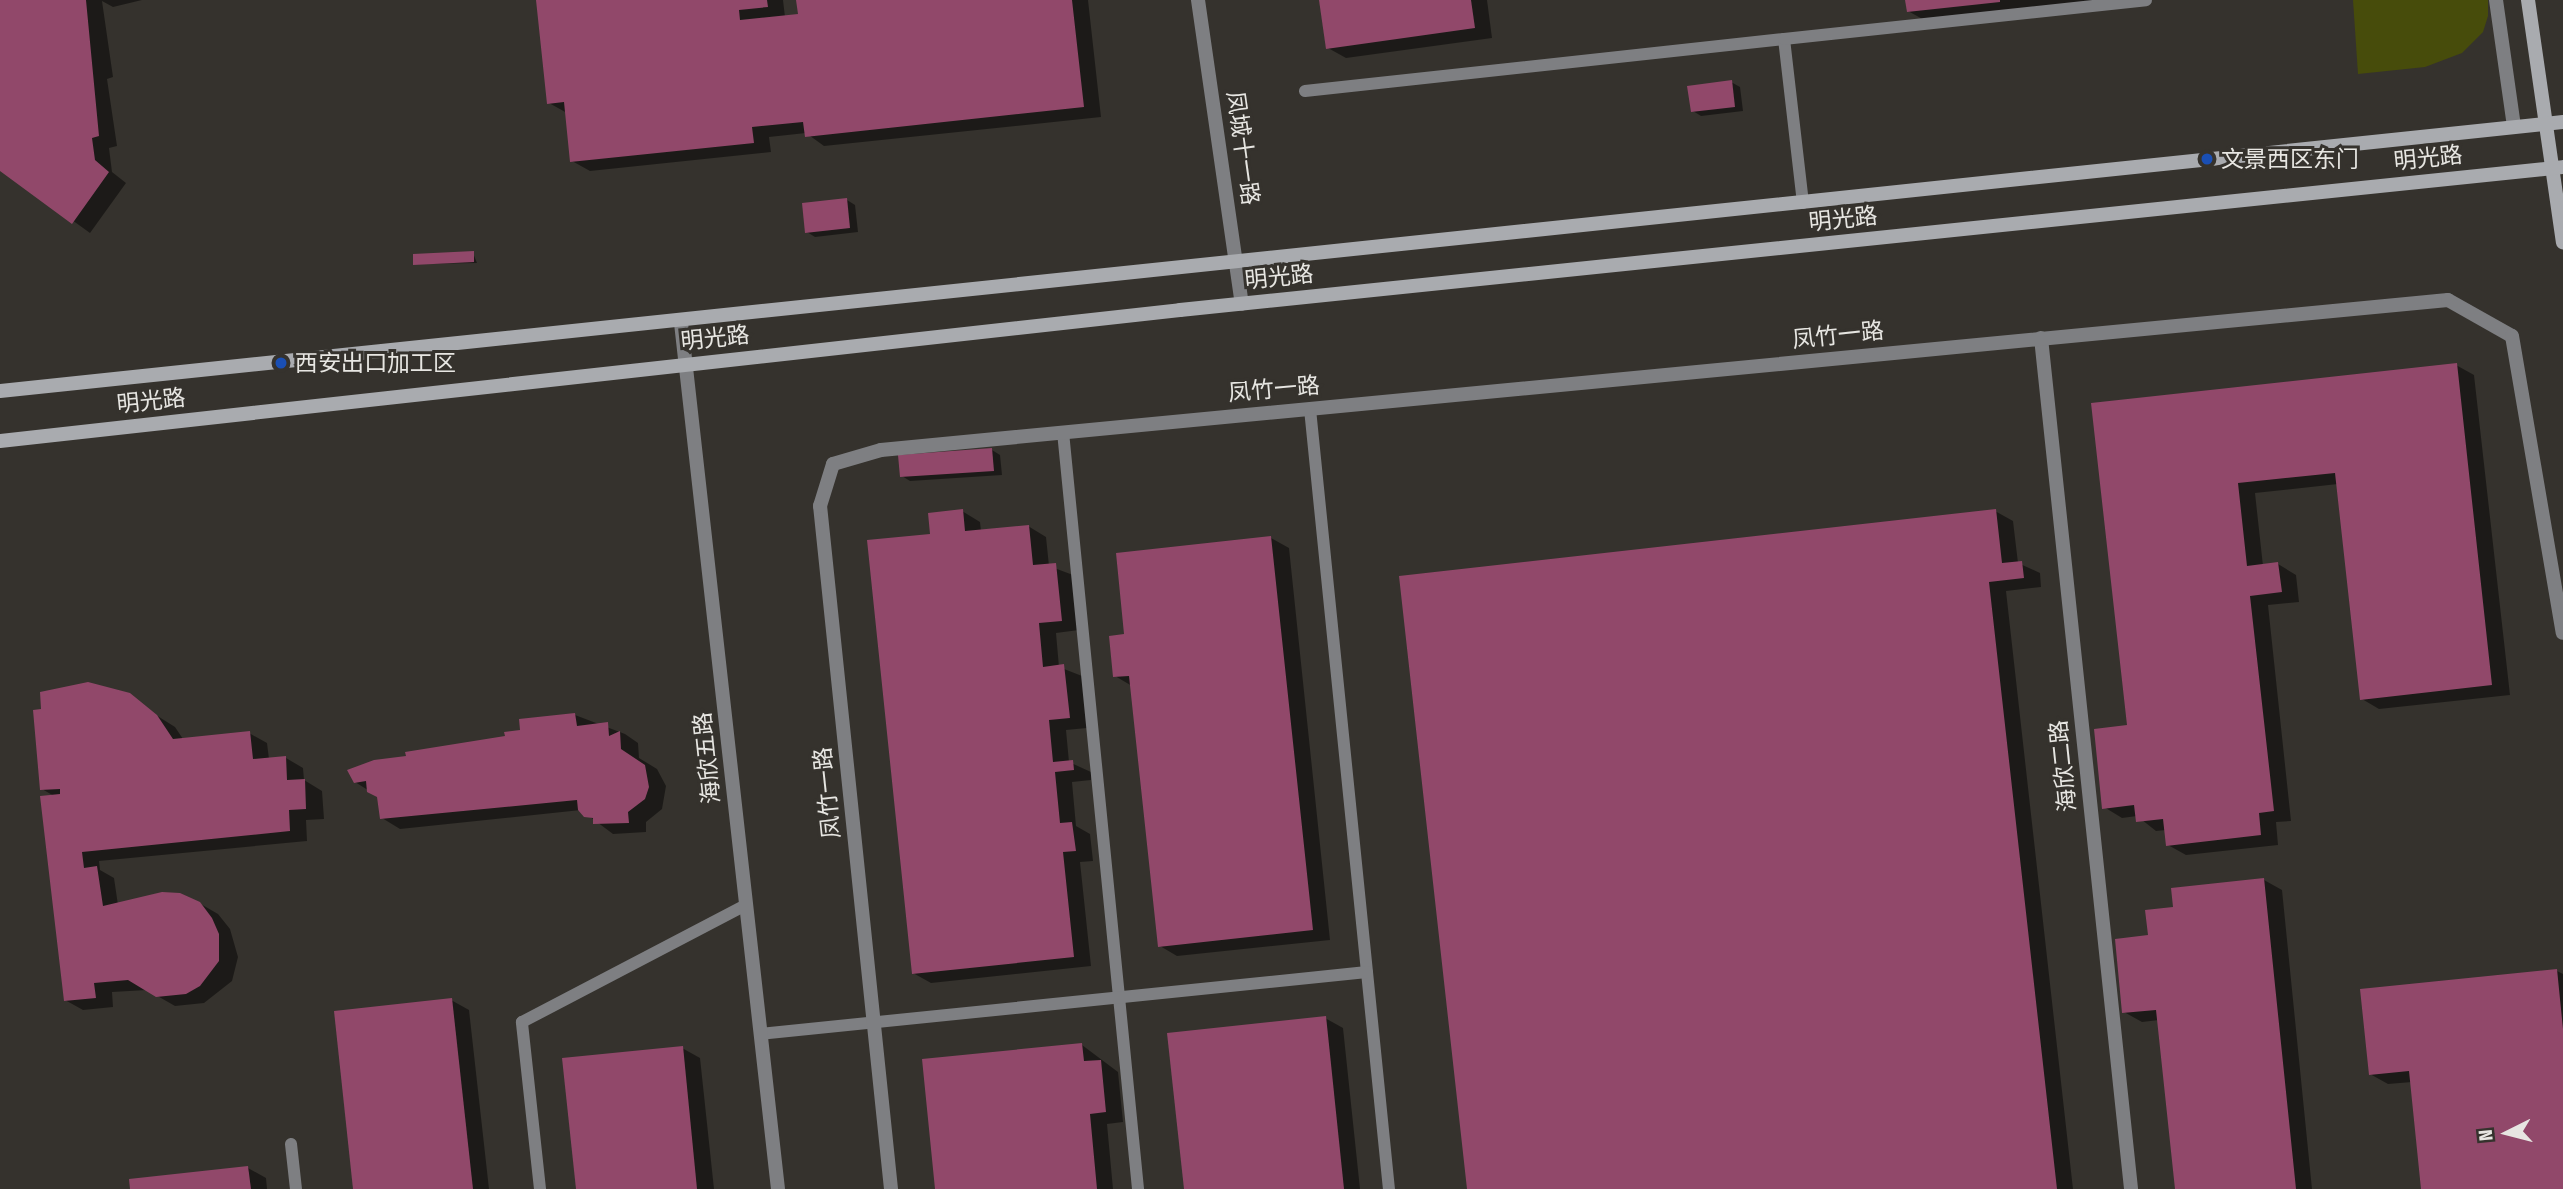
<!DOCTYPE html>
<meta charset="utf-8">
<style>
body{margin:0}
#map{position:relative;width:2563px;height:1189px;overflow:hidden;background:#35322d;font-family:"Fira Sans Condensed","Noto Sans SC",sans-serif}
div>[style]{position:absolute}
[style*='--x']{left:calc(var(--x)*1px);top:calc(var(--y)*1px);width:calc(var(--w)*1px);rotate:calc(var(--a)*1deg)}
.green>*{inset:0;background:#474c0b}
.shadow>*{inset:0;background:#0007}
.building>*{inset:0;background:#91486a}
.service>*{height:12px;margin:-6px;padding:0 6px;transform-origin:6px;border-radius:6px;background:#7e7f82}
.minor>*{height:14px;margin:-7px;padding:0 7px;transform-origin:7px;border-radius:7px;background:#7e7f82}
.tertiary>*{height:14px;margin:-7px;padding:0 7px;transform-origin:7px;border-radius:7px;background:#7e7f82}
.secondary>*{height:14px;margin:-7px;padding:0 7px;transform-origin:7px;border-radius:7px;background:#a9abaf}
.dots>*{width:19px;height:19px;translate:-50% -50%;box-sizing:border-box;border:4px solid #35322d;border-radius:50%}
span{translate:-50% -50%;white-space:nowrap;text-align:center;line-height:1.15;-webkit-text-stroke:6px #35322d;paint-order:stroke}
.street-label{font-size:23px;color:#e7e6e2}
.poi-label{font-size:23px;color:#e7e6e2}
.left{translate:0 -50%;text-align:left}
.north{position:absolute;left:2472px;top:1098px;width:70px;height:70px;-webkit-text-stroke:5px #35322d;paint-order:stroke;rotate:264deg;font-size:19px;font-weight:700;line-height:28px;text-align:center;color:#e7e6e2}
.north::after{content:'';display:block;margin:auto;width:24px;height:32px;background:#e7e6e2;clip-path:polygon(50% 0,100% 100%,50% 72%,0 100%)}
</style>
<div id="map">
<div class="green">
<i style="clip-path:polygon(2353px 0,2488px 0,2488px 16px,2483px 32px,2462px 53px,2425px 67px,2358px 74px)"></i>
</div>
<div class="shadow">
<i style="clip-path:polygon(0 0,142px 0,113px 7px,102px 1px,113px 77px,107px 79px,117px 146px,109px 148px,112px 172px,126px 183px,90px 233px,0 168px)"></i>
<i style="clip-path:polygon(538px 0,783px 0,785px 17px,800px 15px,798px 0,1088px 0,1101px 117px,824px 146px,806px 133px,769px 137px,771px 152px,590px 171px,572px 161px,567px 113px,549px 103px)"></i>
<i style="clip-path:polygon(1321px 0,1487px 0,1492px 38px,1346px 58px,1328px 48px)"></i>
<i style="clip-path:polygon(1907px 0,2119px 0,1926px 21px,1908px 11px)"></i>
<i style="clip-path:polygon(1731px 82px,1740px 87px,1743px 111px,1701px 116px,1693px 111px)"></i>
<i style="clip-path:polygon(847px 200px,855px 205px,858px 232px,815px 237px,807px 232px)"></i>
<i style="clip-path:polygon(473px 253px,477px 263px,415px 264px)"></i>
<i style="clip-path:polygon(2456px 365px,2474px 375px,2510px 695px,2379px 709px,2362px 699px,2338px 484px,2255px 493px,2263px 566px,2278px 564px,2296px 575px,2299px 602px,2268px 605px,2291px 821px,2276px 822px,2278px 845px,2186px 855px,2168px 845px,2166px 830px,2156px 831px,2137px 816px,2122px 818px,2104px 807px,2129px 726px,2093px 405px)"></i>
<i style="clip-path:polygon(992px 450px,1000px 455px,1002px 475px,910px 481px,902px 476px)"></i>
<i style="clip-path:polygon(962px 511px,980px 522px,981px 531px,1028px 526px,1046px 537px,1049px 566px,1073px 575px,1079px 630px,1056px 633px,1059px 667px,1082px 676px,1087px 728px,1066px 730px,1069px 762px,1091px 772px,1091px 780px,1072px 782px,1076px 826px,1090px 834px,1093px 861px,1080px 862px,1091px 966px,931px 983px,913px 973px,932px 536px)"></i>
<i style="clip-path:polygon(1995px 511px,2013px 521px,2018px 563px,2040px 573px,2041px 587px,2006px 591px,2073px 1189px,1469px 1189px)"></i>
<i style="clip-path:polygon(1271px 538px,1289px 548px,1330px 940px,1177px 956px,1160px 946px,1132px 686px,1115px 676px,1126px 636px)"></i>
<i style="clip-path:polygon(132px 700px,175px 727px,183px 739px,249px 733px,267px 743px,269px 759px,286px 758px,303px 768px,304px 780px,322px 791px,324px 819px,306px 820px,307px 841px,99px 861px,100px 870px,114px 878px,118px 905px,199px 903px,218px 914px,230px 929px,238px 957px,232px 981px,204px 1003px,175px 1006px,147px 990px,112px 992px,113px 1007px,83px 1010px,65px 1000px,54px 796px,42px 789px)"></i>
<i style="clip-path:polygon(575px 715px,625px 734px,638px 743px,639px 758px,657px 769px,666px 786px,662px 809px,646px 822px,646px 832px,613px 834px,581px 810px,400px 829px,382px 818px,379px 797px,355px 782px,408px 758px,507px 738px)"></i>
<i style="clip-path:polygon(2264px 880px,2282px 890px,2312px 1189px,2176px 1189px,2159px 1020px,2142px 1022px,2124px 1012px,2150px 937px,2175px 909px)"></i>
<i style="clip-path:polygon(2557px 971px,2563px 974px,2563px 1189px,2423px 1189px,2412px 1082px,2388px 1084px,2370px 1074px)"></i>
<i style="clip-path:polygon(451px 1000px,469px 1010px,489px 1189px,354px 1189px)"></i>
<i style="clip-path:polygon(1325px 1018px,1343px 1028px,1360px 1189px,1185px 1189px)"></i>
<i style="clip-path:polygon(1082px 1045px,1118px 1072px,1123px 1122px,1107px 1124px,1113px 1189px,937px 1189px)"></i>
<i style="clip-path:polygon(682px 1048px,700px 1058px,714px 1189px,578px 1189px)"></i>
<i style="clip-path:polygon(248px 1168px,266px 1178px,267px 1189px,132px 1189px)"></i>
</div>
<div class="building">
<i style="clip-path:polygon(0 0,86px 0,99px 136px,92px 138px,95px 160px,109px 172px,72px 224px,0 171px)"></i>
<i style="clip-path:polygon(536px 0,767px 0,768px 7px,739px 10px,740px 20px,798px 14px,796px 0,1072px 0,1084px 107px,805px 137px,803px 122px,752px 127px,754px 143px,570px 162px,564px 102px,547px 104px)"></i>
<i style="clip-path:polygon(1319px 0,1471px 0,1475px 28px,1326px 49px)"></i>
<i style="clip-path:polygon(1905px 0,2000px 0,2000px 2px,1907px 12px)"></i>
<i style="clip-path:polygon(1732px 80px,1735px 107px,1691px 112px,1687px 86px)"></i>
<i style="clip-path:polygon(847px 198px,850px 228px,805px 233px,802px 203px)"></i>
<i style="clip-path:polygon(474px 251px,474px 262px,413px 265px,413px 254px)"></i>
<i style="clip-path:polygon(2457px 363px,2492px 685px,2360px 700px,2335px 473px,2238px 483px,2247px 566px,2278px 562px,2282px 592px,2250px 596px,2274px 811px,2259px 813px,2261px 835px,2166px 846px,2163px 819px,2136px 822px,2134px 805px,2102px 809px,2094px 729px,2127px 725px,2091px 403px)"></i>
<i style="clip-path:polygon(992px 448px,994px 471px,900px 477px,898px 455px)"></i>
<i style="clip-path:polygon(963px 509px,965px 531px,1029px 525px,1033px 565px,1056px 563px,1062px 621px,1039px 623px,1043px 667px,1064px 664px,1070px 718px,1049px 720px,1053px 762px,1073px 760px,1074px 770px,1055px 772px,1060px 823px,1072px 822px,1076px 851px,1063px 852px,1074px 957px,912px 974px,867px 540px,930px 534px,928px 513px)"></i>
<i style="clip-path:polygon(1996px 509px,2002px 563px,2022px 561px,2024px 578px,1989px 582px,2057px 1189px,1467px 1189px,1399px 576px)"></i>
<i style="clip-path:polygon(1271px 536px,1313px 930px,1158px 947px,1129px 676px,1113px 677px,1109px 636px,1124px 634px,1116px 553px)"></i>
<i style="clip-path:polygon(88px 682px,130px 693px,157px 715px,173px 739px,250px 731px,253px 759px,286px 756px,287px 780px,305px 779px,306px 809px,289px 810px,290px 831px,82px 852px,84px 868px,97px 866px,103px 906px,162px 892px,180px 893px,200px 902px,212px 918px,219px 934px,219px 961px,200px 986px,186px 994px,156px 997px,128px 980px,94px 983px,96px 998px,64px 1001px,40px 796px,60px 794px,60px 789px,40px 790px,33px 710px,41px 709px,40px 692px)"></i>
<i style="clip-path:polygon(575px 713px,577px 726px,608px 722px,609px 736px,620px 731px,621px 749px,645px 765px,649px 787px,645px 799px,628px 812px,629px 823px,593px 824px,593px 818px,584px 817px,578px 810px,577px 800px,380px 819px,377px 797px,367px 792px,366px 781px,354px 783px,347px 770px,374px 760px,406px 756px,405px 752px,505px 736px,504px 732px,520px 730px,519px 719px)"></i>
<i style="clip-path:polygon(2264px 878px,2296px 1189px,2175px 1189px,2156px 1010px,2122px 1013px,2115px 939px,2148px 935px,2145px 910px,2173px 907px,2171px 888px)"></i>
<i style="clip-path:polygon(2557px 969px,2563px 1029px,2563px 1189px,2421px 1189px,2409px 1071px,2369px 1075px,2360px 989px)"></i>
<i style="clip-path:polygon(452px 998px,473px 1189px,353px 1189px,334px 1011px)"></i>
<i style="clip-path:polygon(1326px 1016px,1344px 1189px,1184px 1189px,1167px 1033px)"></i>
<i style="clip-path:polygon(1082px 1043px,1084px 1061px,1101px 1060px,1106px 1112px,1090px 1114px,1097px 1189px,935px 1189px,922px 1059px)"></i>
<i style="clip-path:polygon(683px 1046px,697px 1189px,576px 1189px,562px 1058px)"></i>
<i style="clip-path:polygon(248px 1166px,251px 1189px,130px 1189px,129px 1179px)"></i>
</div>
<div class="service">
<i style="--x:1305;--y:91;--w:482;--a:-6.2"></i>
<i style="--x:1803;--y:203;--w:165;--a:-96.6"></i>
<i style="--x:1784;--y:39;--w:364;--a:-6.1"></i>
<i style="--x:1310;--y:409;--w:784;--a:84.22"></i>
<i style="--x:1063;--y:432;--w:761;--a:84.34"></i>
<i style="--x:760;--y:1034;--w:610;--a:-5.83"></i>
<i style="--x:291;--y:1144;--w:45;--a:83.7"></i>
<i style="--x:540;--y:1189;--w:168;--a:-96.2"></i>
<i style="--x:522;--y:1022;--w:253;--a:-27.6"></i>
</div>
<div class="minor">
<i style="--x:2496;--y:0;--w:127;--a:81.9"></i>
<i style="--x:681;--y:323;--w:871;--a:83.61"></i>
<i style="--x:2041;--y:338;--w:856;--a:83.96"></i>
<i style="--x:891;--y:1189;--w:687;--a:-95.93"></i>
<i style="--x:820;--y:506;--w:44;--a:-72.8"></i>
<i style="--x:833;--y:464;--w:50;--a:-16.3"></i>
<i style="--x:881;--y:450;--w:1574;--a:-5.47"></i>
<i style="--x:2448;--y:300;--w:73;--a:29.4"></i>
<i style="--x:2512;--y:336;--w:301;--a:80.3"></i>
</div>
<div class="tertiary">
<i style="--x:1198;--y:0;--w:307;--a:81.8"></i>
</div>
<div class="secondary">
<i style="--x:2528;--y:0;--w:245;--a:81.8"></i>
<i style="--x:0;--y:391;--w:2577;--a:-5.99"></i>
<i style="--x:0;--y:441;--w:1187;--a:-6.33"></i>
<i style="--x:1180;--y:310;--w:1390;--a:-5.9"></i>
</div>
<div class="dots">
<i style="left:2207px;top:159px;background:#1a4fb4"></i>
<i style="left:281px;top:363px;background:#1a4fb4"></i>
</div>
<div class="street-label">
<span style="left:1243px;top:148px;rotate:82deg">凤城十一路</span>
<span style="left:2428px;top:158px;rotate:-6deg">明光路</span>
<span style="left:1843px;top:219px;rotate:-6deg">明光路</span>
<span style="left:1279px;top:277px;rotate:-6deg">明光路</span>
<span style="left:1838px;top:335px;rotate:-6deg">凤竹一路</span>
<span style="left:715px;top:338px;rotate:-6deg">明光路</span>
<span style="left:1274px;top:389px;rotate:-5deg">凤竹一路</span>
<span style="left:151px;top:401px;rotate:-6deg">明光路</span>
<span style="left:707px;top:758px;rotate:-96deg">海欣五路</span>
<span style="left:2063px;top:766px;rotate:-96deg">海欣二路</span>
<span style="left:827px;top:793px;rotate:-96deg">凤竹一路</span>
</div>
<div class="poi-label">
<span class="left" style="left:2221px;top:159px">文景西区东门</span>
<span class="left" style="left:295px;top:363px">西安出口加工区</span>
</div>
<div class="north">N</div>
</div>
